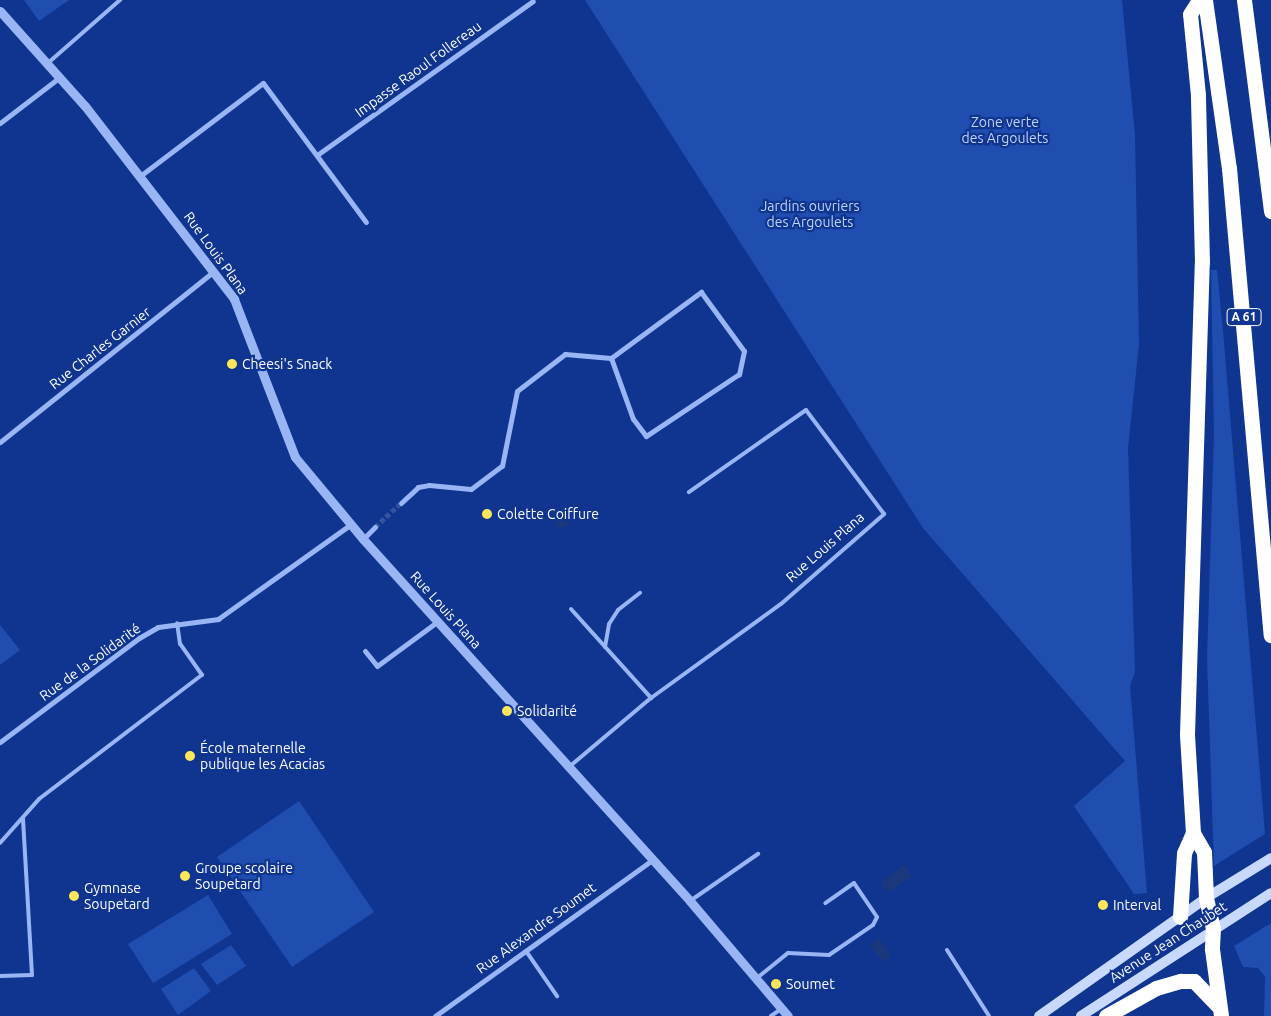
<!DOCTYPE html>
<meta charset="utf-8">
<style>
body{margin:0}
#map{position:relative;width:1271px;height:1016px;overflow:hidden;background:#0f3590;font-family:Ubuntu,sans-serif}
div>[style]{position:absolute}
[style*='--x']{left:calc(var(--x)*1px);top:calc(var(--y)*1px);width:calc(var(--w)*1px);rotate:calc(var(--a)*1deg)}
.green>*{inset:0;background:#204db0}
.water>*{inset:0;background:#1c387d}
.minor-tunnel>*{height:5px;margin-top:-2.5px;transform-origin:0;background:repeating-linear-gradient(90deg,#3353a1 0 5px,transparent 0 7.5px)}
.service>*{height:4px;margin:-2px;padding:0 2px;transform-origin:2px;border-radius:2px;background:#99b5f3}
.minor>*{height:5px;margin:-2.5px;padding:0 2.5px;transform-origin:2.5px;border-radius:2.5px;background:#99b5f3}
.tertiary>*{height:9px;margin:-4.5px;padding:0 4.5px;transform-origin:4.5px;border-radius:4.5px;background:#99b5f3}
.secondary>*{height:10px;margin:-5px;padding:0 5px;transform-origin:5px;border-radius:5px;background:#c9d8fd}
.motorway>*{height:15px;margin:-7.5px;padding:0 7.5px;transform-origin:7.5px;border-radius:7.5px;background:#fff}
.dots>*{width:14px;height:14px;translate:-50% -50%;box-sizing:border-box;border:2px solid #0f3590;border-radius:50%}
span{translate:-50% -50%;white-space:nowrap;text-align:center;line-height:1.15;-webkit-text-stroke:4.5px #0f3590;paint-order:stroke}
.shield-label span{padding:1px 4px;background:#0f3590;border:1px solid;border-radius:4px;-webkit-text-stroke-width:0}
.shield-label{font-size:12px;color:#fff;font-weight:700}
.street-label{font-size:14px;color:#fff}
.park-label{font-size:14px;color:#c1d4fe}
.poi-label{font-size:14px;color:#fff}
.left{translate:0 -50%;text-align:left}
</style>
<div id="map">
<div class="green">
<i style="clip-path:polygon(24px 0,69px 0,39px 21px)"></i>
<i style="clip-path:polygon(585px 0,1122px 0,1135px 135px,1139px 344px,1128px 448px,1135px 672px,1130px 686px,1147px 893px,1134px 894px,1074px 806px,1125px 761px,923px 528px)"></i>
<i style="clip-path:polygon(1211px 270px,1217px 270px,1223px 331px,1265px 834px,1214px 866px,1207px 658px,1214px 433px)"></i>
<i style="clip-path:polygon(0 625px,20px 650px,0 665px)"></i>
<i style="clip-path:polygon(299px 801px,374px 912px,292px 967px,217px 857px)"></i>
<i style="clip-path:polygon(208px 895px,232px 934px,153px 983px,128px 944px)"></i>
<i style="clip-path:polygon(1271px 923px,1271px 1016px,1264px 1016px,1265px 977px,1258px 968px,1243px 967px,1234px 946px)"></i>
<i style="clip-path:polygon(231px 945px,246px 966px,217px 985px,201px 964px)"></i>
<i style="clip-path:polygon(194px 968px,211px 991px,178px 1015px,161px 989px)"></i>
</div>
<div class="water">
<i style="clip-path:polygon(577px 502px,584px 513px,563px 528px,557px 526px,555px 517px)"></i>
<i style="clip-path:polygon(904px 865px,912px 876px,891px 891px,884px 889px,882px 881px)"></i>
<i style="clip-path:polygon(879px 938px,891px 956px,883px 962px,870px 945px)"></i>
</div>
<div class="minor-tunnel">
<i style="--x:375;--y:527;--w:35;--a:-43"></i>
</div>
<div class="service">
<i style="--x:48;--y:63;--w:96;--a:-41.2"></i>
<i style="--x:571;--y:609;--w:120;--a:48"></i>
<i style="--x:605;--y:647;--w:23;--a:-80"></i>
<i style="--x:609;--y:624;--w:17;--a:-57"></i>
<i style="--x:618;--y:610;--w:28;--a:-38"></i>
<i style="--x:569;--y:767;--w:107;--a:-40.1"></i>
<i style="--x:651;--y:698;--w:160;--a:-35.9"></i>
<i style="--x:781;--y:604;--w:137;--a:-41.1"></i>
<i style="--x:884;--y:514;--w:130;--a:-126.9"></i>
<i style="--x:806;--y:410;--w:143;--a:145"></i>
<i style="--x:0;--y:843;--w:59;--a:-48.4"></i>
<i style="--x:39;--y:799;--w:205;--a:-37.3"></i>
<i style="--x:202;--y:675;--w:38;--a:-125"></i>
<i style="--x:180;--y:644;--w:21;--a:-98"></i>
<i style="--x:690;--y:901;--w:83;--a:-34.7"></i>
<i style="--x:947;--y:950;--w:78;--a:57.5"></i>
<i style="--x:526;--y:951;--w:55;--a:55.4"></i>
<i style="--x:0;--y:976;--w:32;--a:-2"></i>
<i style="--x:32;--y:975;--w:157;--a:-93.3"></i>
<i style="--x:757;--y:978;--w:40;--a:-39"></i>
<i style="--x:788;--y:953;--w:41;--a:2.8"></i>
<i style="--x:829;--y:955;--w:53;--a:-34.3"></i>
<i style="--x:873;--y:925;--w:9;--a:-63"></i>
<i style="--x:877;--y:917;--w:41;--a:-124.1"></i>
<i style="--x:854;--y:883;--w:35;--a:145"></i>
<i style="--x:771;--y:1016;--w:12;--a:-35"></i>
</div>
<div class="minor">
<i style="--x:0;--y:123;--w:76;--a:-37.5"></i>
<i style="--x:317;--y:155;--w:265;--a:-35.5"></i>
<i style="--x:140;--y:176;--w:154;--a:-37.1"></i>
<i style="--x:263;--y:83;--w:173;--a:53.5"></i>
<i style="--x:0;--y:442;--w:274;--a:-38.6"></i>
<i style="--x:401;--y:503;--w:23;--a:-43"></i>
<i style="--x:418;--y:487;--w:11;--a:-10"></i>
<i style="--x:429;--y:485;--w:42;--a:5.4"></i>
<i style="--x:471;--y:489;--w:39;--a:-37"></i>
<i style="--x:502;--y:466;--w:76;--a:-78.7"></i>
<i style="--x:517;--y:391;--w:61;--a:-37.6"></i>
<i style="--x:565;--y:354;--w:46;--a:5"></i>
<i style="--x:611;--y:358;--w:112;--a:-36.3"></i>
<i style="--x:701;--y:292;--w:73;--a:53.9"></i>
<i style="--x:744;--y:351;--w:24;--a:102"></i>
<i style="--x:739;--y:374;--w:112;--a:146.3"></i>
<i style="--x:646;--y:436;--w:21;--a:-127"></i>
<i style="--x:633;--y:419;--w:65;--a:-109.8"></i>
<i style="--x:363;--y:539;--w:17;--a:-45"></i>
<i style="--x:365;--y:651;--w:19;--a:51"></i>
<i style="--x:377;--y:666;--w:76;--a:-36.4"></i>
<i style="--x:0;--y:742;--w:174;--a:-36.8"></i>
<i style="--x:139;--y:638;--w:22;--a:-30"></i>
<i style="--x:158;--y:627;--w:61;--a:-7.6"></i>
<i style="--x:218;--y:619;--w:163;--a:-35.5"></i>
<i style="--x:435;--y:1016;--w:267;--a:-35.7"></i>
</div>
<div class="tertiary">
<i style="--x:0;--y:11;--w:127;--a:48.2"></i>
<i style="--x:85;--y:106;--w:244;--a:52.3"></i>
<i style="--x:234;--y:299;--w:169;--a:68.9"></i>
<i style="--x:295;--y:457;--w:107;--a:50.3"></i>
<i style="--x:363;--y:539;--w:488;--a:47.9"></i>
<i style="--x:690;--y:901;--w:151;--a:49.6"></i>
</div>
<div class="secondary">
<i style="--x:1039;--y:1016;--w:204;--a:-35.2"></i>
<i style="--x:1206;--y:898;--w:76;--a:-31.6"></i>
<i style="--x:1081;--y:1016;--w:226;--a:-32.9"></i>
</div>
<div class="motorway">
<i style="--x:1205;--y:0;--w:170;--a:81.9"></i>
<i style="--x:1229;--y:168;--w:469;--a:84.9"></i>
<i style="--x:1244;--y:0;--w:213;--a:82.7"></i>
<i style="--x:1193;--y:833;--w:22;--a:60"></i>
<i style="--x:1204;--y:852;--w:46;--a:87.5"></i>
<i style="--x:1206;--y:898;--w:31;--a:77"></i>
<i style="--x:1213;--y:928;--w:21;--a:93"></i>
<i style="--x:1212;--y:949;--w:68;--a:82.3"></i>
<i style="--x:1180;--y:917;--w:64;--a:-86.4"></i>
<i style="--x:1184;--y:853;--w:22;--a:-66"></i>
<i style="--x:1193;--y:833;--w:99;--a:-93.5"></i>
<i style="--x:1187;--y:734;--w:472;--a:-88.2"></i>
<i style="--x:1202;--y:262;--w:167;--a:-91.4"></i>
<i style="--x:1198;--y:95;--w:81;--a:-95.6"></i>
<i style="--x:1190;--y:14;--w:17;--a:-57"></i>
<i style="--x:1106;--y:1016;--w:57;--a:-29.2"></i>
<i style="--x:1156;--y:988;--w:26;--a:-16"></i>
<i style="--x:1181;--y:981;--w:13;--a:0"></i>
<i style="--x:1194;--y:981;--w:33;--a:46"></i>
</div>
<div class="dots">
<i style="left:232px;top:364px;background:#ffe75c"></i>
<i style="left:487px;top:514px;background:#ffe75c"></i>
<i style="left:507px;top:711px;background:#ffe75c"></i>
<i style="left:190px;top:756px;background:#ffe75c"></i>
<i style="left:185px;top:876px;background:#ffe75c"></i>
<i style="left:74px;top:896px;background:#ffe75c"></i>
<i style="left:1103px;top:905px;background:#ffe75c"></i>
<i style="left:776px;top:984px;background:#ffe75c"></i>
</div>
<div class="shield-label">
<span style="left:1244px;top:317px">A 61</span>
</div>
<div class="street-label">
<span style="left:418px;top:69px;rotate:-36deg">Impasse Raoul Follereau</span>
<span style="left:216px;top:253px;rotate:54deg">Rue Louis Plana</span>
<span style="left:100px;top:348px;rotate:-38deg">Rue Charles Garnier</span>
<span style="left:825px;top:547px;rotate:-41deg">Rue Louis Plana</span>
<span style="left:446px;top:610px;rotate:48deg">Rue Louis Plana</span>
<span style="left:90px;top:662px;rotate:-36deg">Rue de la Solidarité</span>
<span style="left:536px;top:928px;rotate:-36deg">Rue Alexandre Soumet</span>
<span style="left:1168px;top:942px;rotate:-33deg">Avenue Jean Chaubet</span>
</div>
<div class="park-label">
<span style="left:1005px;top:130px">Zone verte<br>des Argoulets</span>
<span style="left:810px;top:214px">Jardins ouvriers<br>des Argoulets</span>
</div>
<div class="poi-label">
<span class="left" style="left:242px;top:364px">Cheesi's Snack</span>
<span class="left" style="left:497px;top:514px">Colette Coiffure</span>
<span class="left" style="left:517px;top:711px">Solidarité</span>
<span class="left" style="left:200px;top:756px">École maternelle<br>publique les Acacias</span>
<span class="left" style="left:195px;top:876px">Groupe scolaire<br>Soupetard</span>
<span class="left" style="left:84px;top:896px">Gymnase<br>Soupetard</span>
<span class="left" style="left:1113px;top:905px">Interval</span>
<span class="left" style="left:786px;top:984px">Soumet</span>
</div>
</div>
